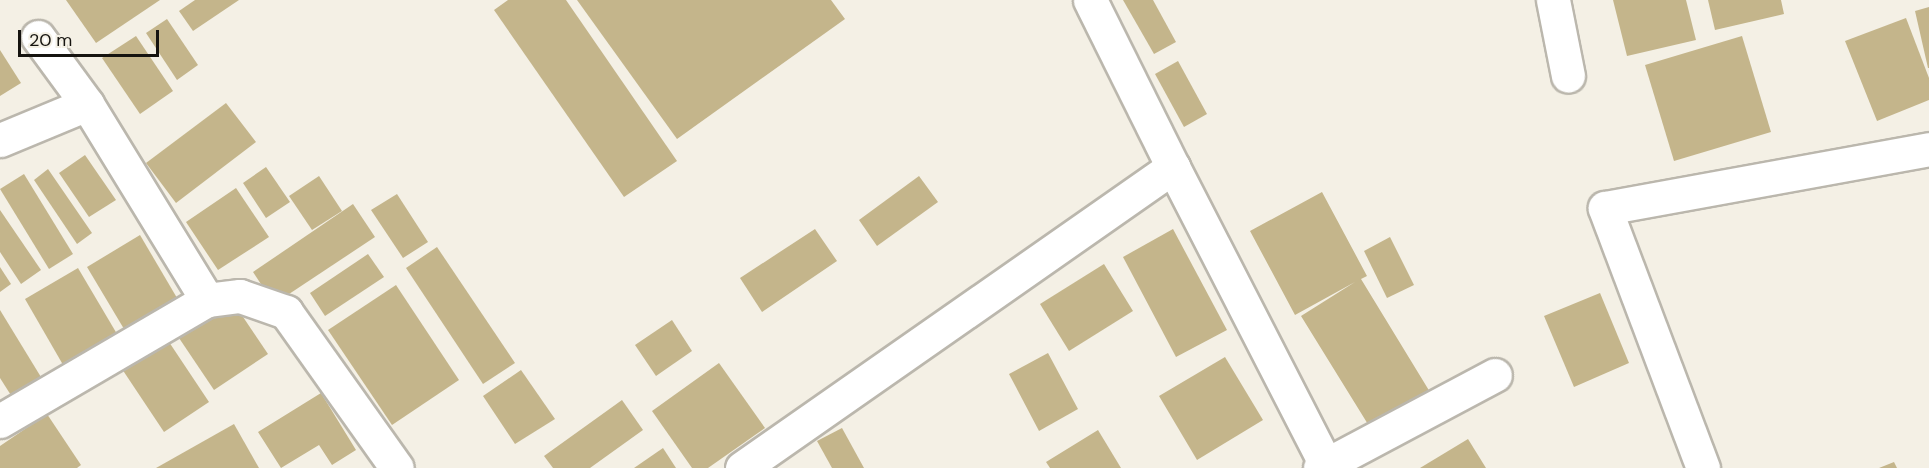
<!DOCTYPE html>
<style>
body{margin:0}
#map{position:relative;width:1929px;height:468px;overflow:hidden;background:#f4f0e5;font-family:"DM Sans",sans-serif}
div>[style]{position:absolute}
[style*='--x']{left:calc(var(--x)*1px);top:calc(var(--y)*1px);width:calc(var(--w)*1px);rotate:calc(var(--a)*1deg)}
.building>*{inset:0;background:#c4b58b}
.roads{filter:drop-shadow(2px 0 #bbb7ad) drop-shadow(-2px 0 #bbb7ad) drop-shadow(0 2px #bbb7ad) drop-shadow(0 -2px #bbb7ad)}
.street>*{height:33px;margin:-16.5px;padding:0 16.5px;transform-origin:16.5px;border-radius:16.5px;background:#fff}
span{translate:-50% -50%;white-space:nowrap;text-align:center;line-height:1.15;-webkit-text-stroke:6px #f4f0e5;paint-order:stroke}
.scale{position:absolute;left:18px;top:30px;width:141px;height:27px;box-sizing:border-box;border:3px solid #161410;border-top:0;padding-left:8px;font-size:18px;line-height:21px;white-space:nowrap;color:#161410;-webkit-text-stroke:4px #f4f0e5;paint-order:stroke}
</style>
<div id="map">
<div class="building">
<i style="clip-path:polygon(66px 0,160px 0,96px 43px)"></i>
<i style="clip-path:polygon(195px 0,239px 0,193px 31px,179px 11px)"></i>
<i style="clip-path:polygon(508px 0,566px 0,677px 161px,624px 197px,494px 10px)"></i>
<i style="clip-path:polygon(577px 0,831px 0,845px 19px,677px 139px)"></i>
<i style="clip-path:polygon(1123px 0,1153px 0,1176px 42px,1154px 54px)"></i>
<i style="clip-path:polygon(1613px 0,1686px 0,1696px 40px,1627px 56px)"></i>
<i style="clip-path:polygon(1708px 0,1781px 0,1784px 14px,1715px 30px)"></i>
<i style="clip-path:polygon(1929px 7px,1929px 68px,1928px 68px,1915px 11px)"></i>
<i style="clip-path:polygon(1906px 18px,1929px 78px,1929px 100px,1877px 121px,1845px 41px)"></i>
<i style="clip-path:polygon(167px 19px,198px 65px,177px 80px,146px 33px)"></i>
<i style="clip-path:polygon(136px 36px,173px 91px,140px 114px,102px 58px)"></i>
<i style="clip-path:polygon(1742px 36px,1771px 132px,1674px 161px,1645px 65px)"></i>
<i style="clip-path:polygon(0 50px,21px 83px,0 96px)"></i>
<i style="clip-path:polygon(1178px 61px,1207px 114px,1184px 127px,1155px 74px)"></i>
<i style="clip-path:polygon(226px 103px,256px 142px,176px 203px,146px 163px)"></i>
<i style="clip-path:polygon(85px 155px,116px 200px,89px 217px,59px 173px)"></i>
<i style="clip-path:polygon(266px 167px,290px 202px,266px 218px,243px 183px)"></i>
<i style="clip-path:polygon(48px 169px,92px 233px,77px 244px,34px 180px)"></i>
<i style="clip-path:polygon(24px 174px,73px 254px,49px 269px,0 189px)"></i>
<i style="clip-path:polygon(319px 176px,342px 211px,312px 230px,289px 196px)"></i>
<i style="clip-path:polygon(919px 176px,938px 202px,877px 246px,859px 220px)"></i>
<i style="clip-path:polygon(236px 188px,269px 237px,218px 270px,186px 222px)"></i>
<i style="clip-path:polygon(1322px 192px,1367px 276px,1361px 279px,1433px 397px,1374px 434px,1301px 316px,1355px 282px,1295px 315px,1250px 231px)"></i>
<i style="clip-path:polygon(397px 194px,428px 242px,403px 258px,371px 210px)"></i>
<i style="clip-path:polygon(353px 204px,375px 237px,274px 304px,253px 272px)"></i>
<i style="clip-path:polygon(0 210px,41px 270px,21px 284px,0 252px)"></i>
<i style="clip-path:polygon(815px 229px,837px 261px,762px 312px,740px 278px)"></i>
<i style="clip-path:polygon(1173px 229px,1227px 330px,1176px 357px,1123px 257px)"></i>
<i style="clip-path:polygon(140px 235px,180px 303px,127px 334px,87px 267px)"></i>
<i style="clip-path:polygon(1390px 237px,1414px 285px,1387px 298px,1364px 251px)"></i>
<i style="clip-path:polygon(437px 247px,515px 363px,483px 384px,406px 268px)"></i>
<i style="clip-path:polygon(368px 254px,384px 277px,325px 316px,310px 293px)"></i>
<i style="clip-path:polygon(1104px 264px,1133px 311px,1069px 351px,1040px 304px)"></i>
<i style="clip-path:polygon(0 267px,11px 284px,0 292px)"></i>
<i style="clip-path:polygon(78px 268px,120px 339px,66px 370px,25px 299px)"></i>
<i style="clip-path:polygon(396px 285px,459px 380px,392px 425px,328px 330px)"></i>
<i style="clip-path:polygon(1600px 293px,1629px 363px,1574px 387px,1544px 316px)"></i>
<i style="clip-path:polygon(233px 302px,268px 354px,214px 390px,179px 338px)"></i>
<i style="clip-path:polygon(0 310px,44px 382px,14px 400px,0 378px)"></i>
<i style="clip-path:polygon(672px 320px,692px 351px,656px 376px,635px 345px)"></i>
<i style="clip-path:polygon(167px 339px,209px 402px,164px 432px,122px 369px)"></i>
<i style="clip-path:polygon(1048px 353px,1078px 409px,1039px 431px,1009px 374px)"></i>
<i style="clip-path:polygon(1225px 357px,1263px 420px,1197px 460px,1159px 396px)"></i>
<i style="clip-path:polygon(719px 363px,765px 428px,708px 468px,692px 468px,652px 411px)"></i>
<i style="clip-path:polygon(521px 370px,555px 419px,515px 444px,483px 396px)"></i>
<i style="clip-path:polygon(321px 393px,356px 450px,332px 465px,319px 445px,281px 468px,258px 432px)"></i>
<i style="clip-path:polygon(622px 400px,643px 430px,590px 468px,553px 468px,544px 456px)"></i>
<i style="clip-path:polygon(47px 414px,81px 465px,77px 468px,0 468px,0 446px)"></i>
<i style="clip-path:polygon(234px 424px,259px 468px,156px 468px)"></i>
<i style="clip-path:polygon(842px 428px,864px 468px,832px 468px,817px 441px)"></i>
<i style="clip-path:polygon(1098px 430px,1121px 468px,1050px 468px,1046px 462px)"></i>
<i style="clip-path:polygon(1468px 439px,1486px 468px,1420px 468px)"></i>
<i style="clip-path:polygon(663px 448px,676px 468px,634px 468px)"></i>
<i style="clip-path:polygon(1894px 462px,1897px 468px,1879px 468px)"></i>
</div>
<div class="roads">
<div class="street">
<i style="--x:1090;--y:0;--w:186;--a:63.6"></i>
<i style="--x:1553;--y:0;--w:77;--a:78.8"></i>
<i style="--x:38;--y:37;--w:83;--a:53.8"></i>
<i style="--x:87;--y:104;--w:230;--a:58.5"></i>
<i style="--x:207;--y:300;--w:33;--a:-7"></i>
<i style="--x:240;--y:296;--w:49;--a:19.2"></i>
<i style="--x:286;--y:312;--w:191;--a:54.6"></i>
<i style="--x:0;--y:140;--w:94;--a:-22.5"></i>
<i style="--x:0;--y:421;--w:240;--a:-30.3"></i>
<i style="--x:742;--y:468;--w:526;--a:-34.93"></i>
<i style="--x:1173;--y:167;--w:335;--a:62.8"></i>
<i style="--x:1320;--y:468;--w:198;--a:-28"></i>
<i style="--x:1703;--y:468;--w:278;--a:-110.7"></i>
<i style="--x:1605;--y:208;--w:329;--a:-10.3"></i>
</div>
</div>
<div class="scale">20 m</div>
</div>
